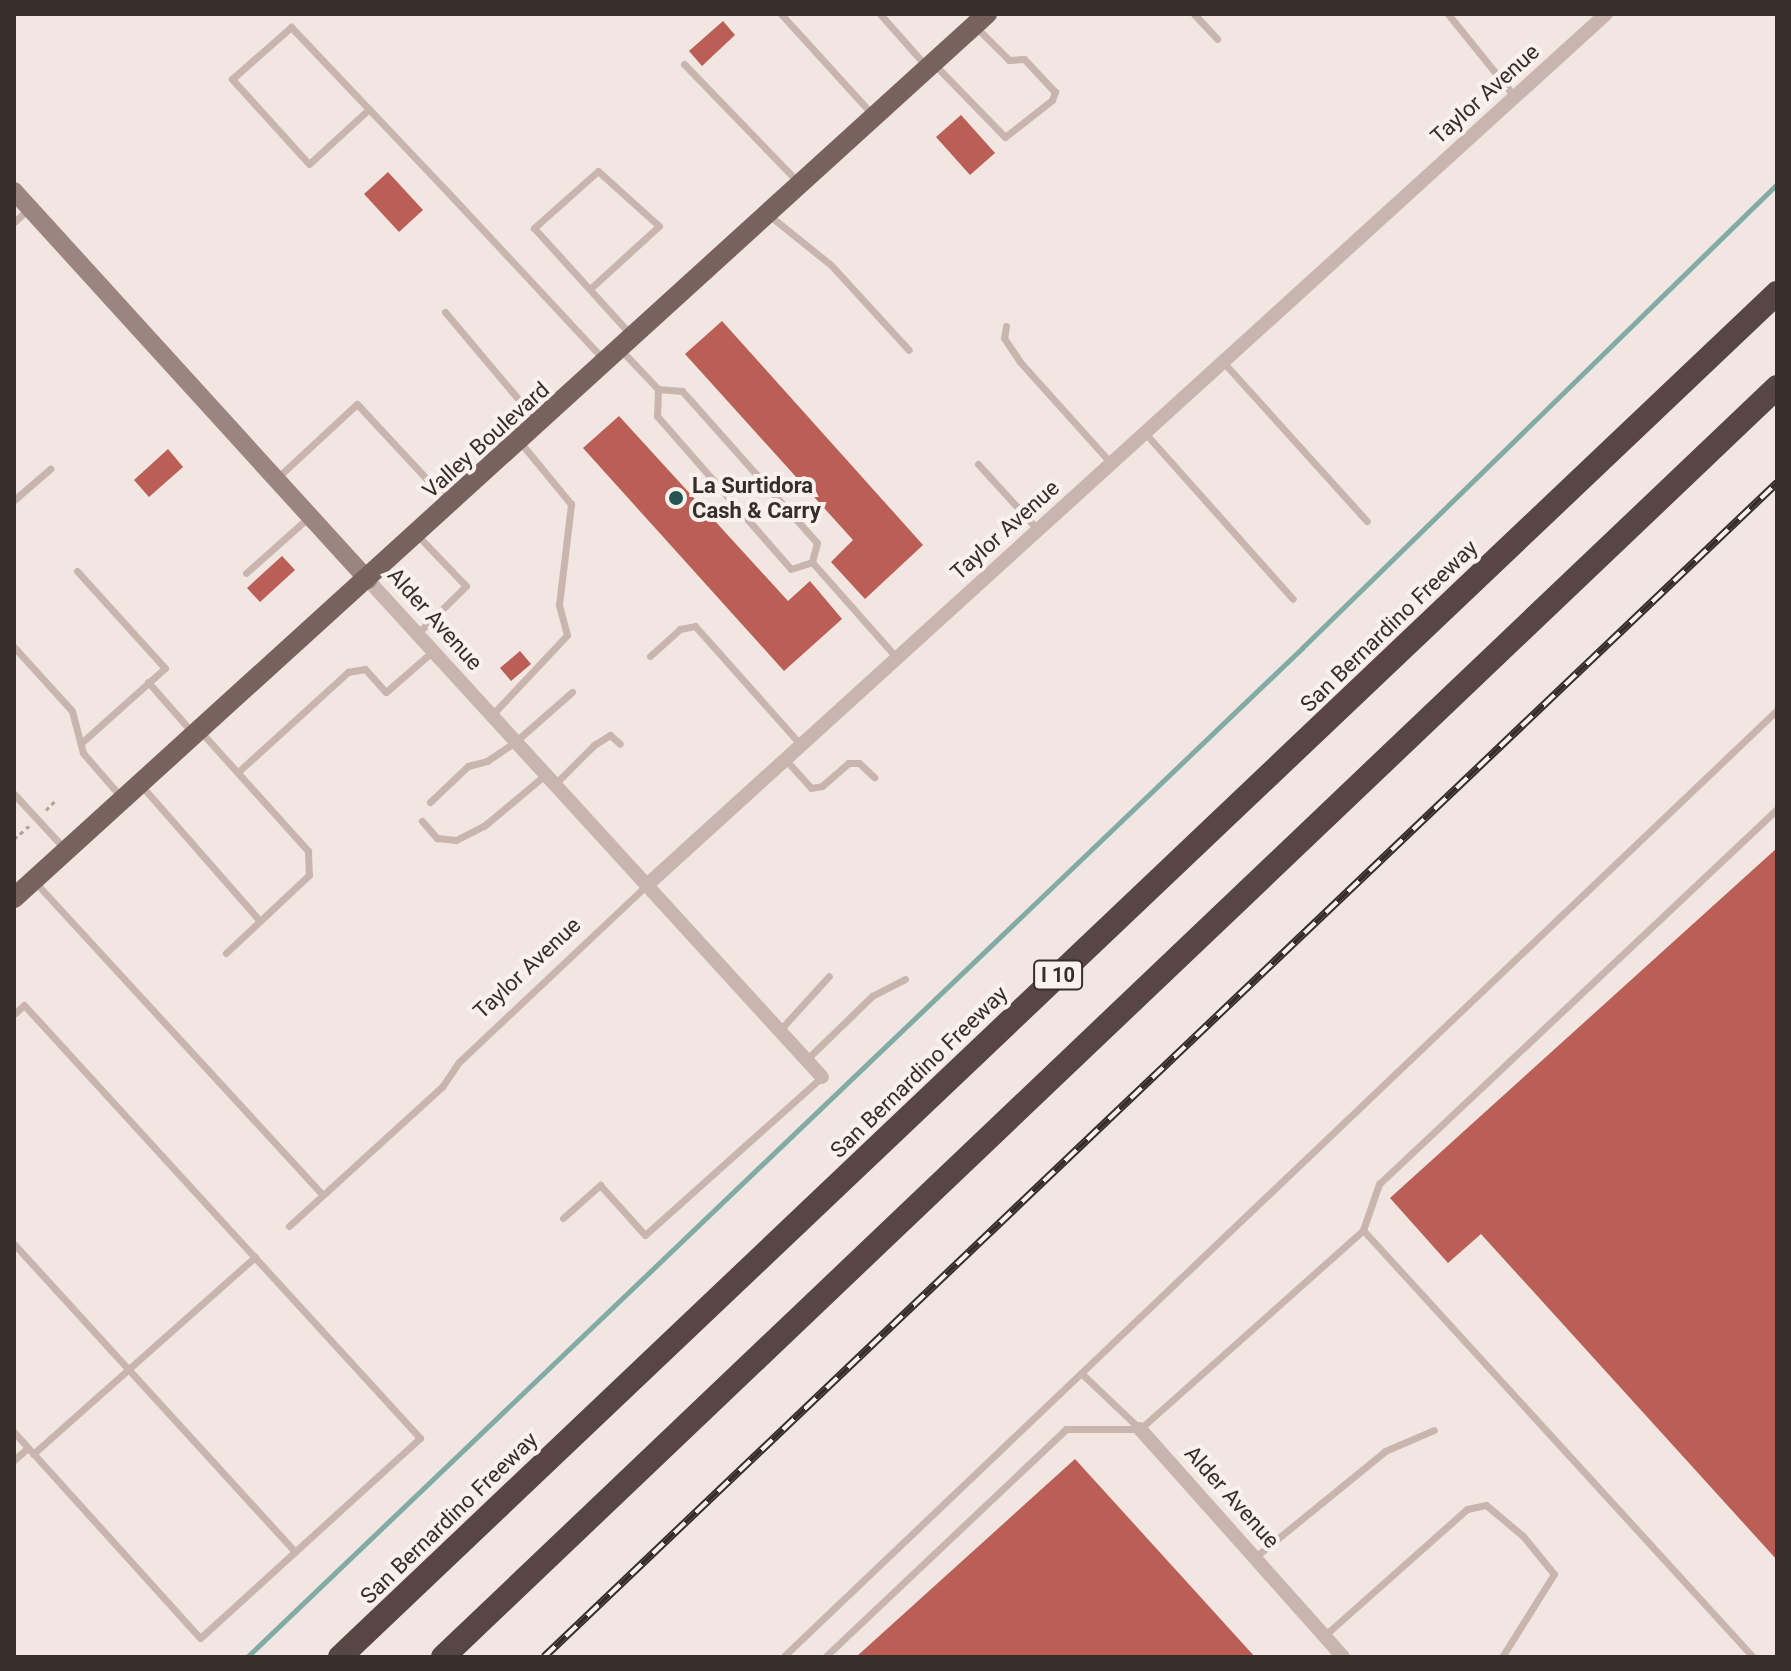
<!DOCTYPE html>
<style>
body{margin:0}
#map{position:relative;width:1791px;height:1671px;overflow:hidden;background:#f1e6e1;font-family:Roboto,sans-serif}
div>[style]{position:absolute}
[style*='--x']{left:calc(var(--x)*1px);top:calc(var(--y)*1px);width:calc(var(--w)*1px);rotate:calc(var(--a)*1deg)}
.stream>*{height:5px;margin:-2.5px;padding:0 2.5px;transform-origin:2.5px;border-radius:2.5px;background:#82aba6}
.building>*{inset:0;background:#ba5e56}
.path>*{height:3px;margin-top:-1.5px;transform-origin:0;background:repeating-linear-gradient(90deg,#b49f98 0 4px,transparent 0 8px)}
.service>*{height:7px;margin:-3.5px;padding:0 3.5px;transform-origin:3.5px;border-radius:3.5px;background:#c8b5ad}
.minor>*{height:14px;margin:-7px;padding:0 7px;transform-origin:7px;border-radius:7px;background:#c8b5ad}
.secondary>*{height:18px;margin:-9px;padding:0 9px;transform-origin:9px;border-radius:9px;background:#9c857f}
.primary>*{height:20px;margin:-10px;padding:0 10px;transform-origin:10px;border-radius:10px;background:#78625e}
.motorway>*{height:24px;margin:-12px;padding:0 12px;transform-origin:12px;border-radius:12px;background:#574643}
.rail>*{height:8px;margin-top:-4px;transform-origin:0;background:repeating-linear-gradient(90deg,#f9f1ed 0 15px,#372d2b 0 30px);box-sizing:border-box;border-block:2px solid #372d2b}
.dots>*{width:22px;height:22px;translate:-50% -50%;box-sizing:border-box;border:4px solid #f9f1ed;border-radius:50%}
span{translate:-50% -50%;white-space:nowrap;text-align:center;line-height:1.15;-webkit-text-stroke:8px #f9f1ed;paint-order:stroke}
.shield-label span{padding:2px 6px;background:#f9f1ed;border:2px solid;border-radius:6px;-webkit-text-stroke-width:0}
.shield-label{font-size:20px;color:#372d2b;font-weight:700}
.street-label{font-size:22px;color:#372d2b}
.poi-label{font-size:22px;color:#372d2b;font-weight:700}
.left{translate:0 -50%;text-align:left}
.frame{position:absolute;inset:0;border:16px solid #372d2b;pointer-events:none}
</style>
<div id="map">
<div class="stream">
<i style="--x:247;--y:1657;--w:1460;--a:-43.72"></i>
<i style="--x:1302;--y:648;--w:664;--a:-44.33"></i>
</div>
<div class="building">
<i style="clip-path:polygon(723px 21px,735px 35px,702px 66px,689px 51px)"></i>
<i style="clip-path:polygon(961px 115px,995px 153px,970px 175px,936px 137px)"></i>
<i style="clip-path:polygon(388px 172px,423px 210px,399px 232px,364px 194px)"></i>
<i style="clip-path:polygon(722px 321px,923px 545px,865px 599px,831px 562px,853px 540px,685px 354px)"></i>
<i style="clip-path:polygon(619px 416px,788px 601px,810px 581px,842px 619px,784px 671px,583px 448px)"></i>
<i style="clip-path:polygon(168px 449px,183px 467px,149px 497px,134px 480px)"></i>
<i style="clip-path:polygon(282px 556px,295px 570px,260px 602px,247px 588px)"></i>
<i style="clip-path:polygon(520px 651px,531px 664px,511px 681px,500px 668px)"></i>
<i style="clip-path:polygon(1777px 848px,1777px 1560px,1481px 1234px,1448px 1263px,1390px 1198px)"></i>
<i style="clip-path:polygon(1075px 1459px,1255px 1657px,856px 1657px)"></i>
</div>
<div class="path">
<i style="--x:46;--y:810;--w:13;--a:-45"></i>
<i style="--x:14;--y:839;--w:20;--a:-41"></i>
</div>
<div class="service">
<i style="--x:781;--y:14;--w:137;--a:47.7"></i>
<i style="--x:880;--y:14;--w:69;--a:48.5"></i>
<i style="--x:1194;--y:14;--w:34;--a:47"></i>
<i style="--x:1448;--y:14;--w:107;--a:51.1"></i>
<i style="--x:684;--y:64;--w:165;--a:46"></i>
<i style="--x:935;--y:65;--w:100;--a:45.8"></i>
<i style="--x:1005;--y:137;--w:60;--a:-38.2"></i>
<i style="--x:1052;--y:100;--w:9;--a:-69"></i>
<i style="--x:1055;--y:92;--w:45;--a:-133.2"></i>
<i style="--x:1024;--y:59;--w:15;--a:176"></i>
<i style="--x:1009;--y:60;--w:45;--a:-135"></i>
<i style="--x:369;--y:109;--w:81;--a:137.5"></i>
<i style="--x:309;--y:164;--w:115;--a:-132.2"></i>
<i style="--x:232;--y:79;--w:79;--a:-41.4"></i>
<i style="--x:291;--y:27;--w:219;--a:46.5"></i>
<i style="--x:442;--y:186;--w:239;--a:47"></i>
<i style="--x:770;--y:216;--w:78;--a:38.8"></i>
<i style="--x:831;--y:265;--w:115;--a:47.5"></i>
<i style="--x:14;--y:222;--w:18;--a:-41"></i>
<i style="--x:591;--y:288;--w:92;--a:-42.4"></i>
<i style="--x:659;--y:226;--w:82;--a:-138"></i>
<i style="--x:598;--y:171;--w:86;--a:138.3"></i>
<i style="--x:534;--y:228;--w:146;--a:47.8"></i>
<i style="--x:445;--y:312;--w:140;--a:49.9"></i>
<i style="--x:1006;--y:326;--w:12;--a:99"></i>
<i style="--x:1004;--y:338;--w:29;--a:56"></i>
<i style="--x:1020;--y:362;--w:136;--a:48"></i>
<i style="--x:620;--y:349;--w:55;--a:46.5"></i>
<i style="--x:658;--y:389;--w:24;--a:5"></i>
<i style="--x:682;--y:391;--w:15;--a:48"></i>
<i style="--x:692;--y:402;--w:188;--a:48.4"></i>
<i style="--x:817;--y:543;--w:20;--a:105"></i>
<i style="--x:812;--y:562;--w:128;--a:48.5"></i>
<i style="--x:1224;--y:363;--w:213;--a:47.9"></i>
<i style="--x:658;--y:389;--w:27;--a:92"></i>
<i style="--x:657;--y:416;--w:203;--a:48.8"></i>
<i style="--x:791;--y:569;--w:22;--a:-18"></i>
<i style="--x:1145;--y:433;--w:222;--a:48.3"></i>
<i style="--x:978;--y:464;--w:89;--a:47.7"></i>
<i style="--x:277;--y:478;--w:109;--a:-42.8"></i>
<i style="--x:357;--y:404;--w:134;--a:47.1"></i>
<i style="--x:14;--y:500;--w:48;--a:-40.7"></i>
<i style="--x:77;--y:571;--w:131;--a:47.8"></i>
<i style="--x:165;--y:668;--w:113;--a:138.2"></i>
<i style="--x:246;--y:573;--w:84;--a:-41.6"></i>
<i style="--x:418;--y:633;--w:67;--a:-44.4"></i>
<i style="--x:466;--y:586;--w:69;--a:-133.8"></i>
<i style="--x:14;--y:647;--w:86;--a:47.8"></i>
<i style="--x:72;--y:711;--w:43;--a:75.3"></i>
<i style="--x:83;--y:753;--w:60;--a:49.1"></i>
<i style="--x:650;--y:656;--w:40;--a:-42"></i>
<i style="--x:680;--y:629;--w:15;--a:-11"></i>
<i style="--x:695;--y:626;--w:159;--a:48.3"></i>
<i style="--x:148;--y:682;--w:67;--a:48.7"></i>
<i style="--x:491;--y:716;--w:111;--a:-46.8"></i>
<i style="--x:567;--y:635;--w:31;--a:-105"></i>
<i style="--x:559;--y:605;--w:102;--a:-83.2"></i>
<i style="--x:571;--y:504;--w:80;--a:-129.4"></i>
<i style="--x:201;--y:732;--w:160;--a:48"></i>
<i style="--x:308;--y:851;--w:24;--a:88"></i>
<i style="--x:309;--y:875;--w:114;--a:136.8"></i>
<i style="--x:785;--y:759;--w:39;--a:48"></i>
<i style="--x:811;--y:788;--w:11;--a:-10"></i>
<i style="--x:822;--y:786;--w:35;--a:-41"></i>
<i style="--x:848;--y:763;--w:11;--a:0"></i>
<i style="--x:859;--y:763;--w:21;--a:43"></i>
<i style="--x:238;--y:772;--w:149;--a:-42.3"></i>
<i style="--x:348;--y:672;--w:17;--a:-10"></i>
<i style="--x:365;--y:669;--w:31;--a:48"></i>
<i style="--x:386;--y:692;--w:61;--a:-41"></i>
<i style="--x:140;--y:784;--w:182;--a:48.8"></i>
<i style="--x:554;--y:785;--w:57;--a:-45"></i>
<i style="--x:594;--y:745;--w:19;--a:-32"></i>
<i style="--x:610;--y:735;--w:13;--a:42"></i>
<i style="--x:14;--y:794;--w:75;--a:47.2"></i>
<i style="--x:430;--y:802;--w:52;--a:-43.5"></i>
<i style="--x:468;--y:766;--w:20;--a:-15"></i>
<i style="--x:487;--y:761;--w:34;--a:-34"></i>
<i style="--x:515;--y:742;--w:76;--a:-41.3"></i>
<i style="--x:422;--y:821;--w:23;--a:49"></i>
<i style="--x:437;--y:838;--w:19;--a:6"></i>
<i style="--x:456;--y:840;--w:31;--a:-27"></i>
<i style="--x:484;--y:826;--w:80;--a:-39.9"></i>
<i style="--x:35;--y:882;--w:425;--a:47.4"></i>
<i style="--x:14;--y:1014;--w:13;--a:-42"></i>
<i style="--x:24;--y:1005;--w:587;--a:47.56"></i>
<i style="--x:420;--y:1438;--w:297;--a:137.7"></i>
<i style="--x:200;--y:1638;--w:278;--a:-132.1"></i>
<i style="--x:779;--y:1031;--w:74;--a:-47.7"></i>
<i style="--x:806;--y:1060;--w:92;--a:-44.1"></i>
<i style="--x:872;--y:996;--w:37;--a:-27"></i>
<i style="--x:563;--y:1218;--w:50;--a:-41.7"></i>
<i style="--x:600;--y:1185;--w:67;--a:48"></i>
<i style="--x:645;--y:1235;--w:237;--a:-41.8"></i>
<i style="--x:289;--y:1226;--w:207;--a:-42.3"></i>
<i style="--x:442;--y:1087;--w:30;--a:-56"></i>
<i style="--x:459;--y:1062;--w:257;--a:-43.3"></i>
<i style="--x:1363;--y:1230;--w:578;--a:47.59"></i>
<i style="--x:14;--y:1244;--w:417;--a:47.6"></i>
<i style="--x:1081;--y:1373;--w:81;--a:43.5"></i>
<i style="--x:33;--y:1454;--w:297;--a:-41.6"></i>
<i style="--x:14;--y:1460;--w:18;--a:-41"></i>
<i style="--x:1254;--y:1558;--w:169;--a:-39.2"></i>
<i style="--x:1385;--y:1451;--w:53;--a:-23.2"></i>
<i style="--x:1324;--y:1636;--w:191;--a:-41.6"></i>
<i style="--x:1467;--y:1509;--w:19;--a:-12"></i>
<i style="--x:1486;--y:1505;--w:48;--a:40"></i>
<i style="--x:1523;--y:1536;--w:49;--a:50.8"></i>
<i style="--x:1554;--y:1574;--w:98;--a:122.1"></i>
<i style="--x:783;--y:1657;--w:1373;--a:-43.61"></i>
<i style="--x:825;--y:1657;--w:332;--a:-43.4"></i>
<i style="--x:1066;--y:1429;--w:74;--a:0"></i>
<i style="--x:1140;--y:1429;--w:299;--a:-41.7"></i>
<i style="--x:1363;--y:1230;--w:49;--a:-70.8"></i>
<i style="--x:1379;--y:1184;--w:547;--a:-43.3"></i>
</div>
<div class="minor">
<i style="--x:368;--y:580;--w:673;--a:47.59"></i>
<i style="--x:646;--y:886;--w:1297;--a:-42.25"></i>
<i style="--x:1140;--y:1429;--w:305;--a:48.3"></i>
</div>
<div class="secondary">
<i style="--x:14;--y:191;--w:526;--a:47.7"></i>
</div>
<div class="primary">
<i style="--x:14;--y:898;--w:1315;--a:-42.26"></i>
</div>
<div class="motorway">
<i style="--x:340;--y:1657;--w:1981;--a:-43.51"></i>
<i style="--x:443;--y:1657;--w:1842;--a:-43.59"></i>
</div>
<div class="rail">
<i style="--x:544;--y:1657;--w:1703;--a:-43.6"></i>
</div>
<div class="dots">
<i style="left:676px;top:498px;background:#255550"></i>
</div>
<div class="shield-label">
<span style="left:1058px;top:975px">I 10</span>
</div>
<div class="street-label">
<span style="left:1485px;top:94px;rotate:-42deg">Taylor Avenue</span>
<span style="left:486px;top:440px;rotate:-42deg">Valley Boulevard</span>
<span style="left:1005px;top:530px;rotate:-42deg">Taylor Avenue</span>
<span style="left:435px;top:619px;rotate:48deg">Alder Avenue</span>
<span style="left:1389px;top:626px;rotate:-44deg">San Bernardino Freeway</span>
<span style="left:527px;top:968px;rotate:-43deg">Taylor Avenue</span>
<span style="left:919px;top:1072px;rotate:-44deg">San Bernardino Freeway</span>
<span style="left:1232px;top:1497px;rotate:48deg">Alder Avenue</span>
<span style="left:449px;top:1518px;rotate:-44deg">San Bernardino Freeway</span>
</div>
<div class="poi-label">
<span class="left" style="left:692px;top:498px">La Surtidora<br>Cash &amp; Carry</span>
</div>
<div class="frame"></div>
</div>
